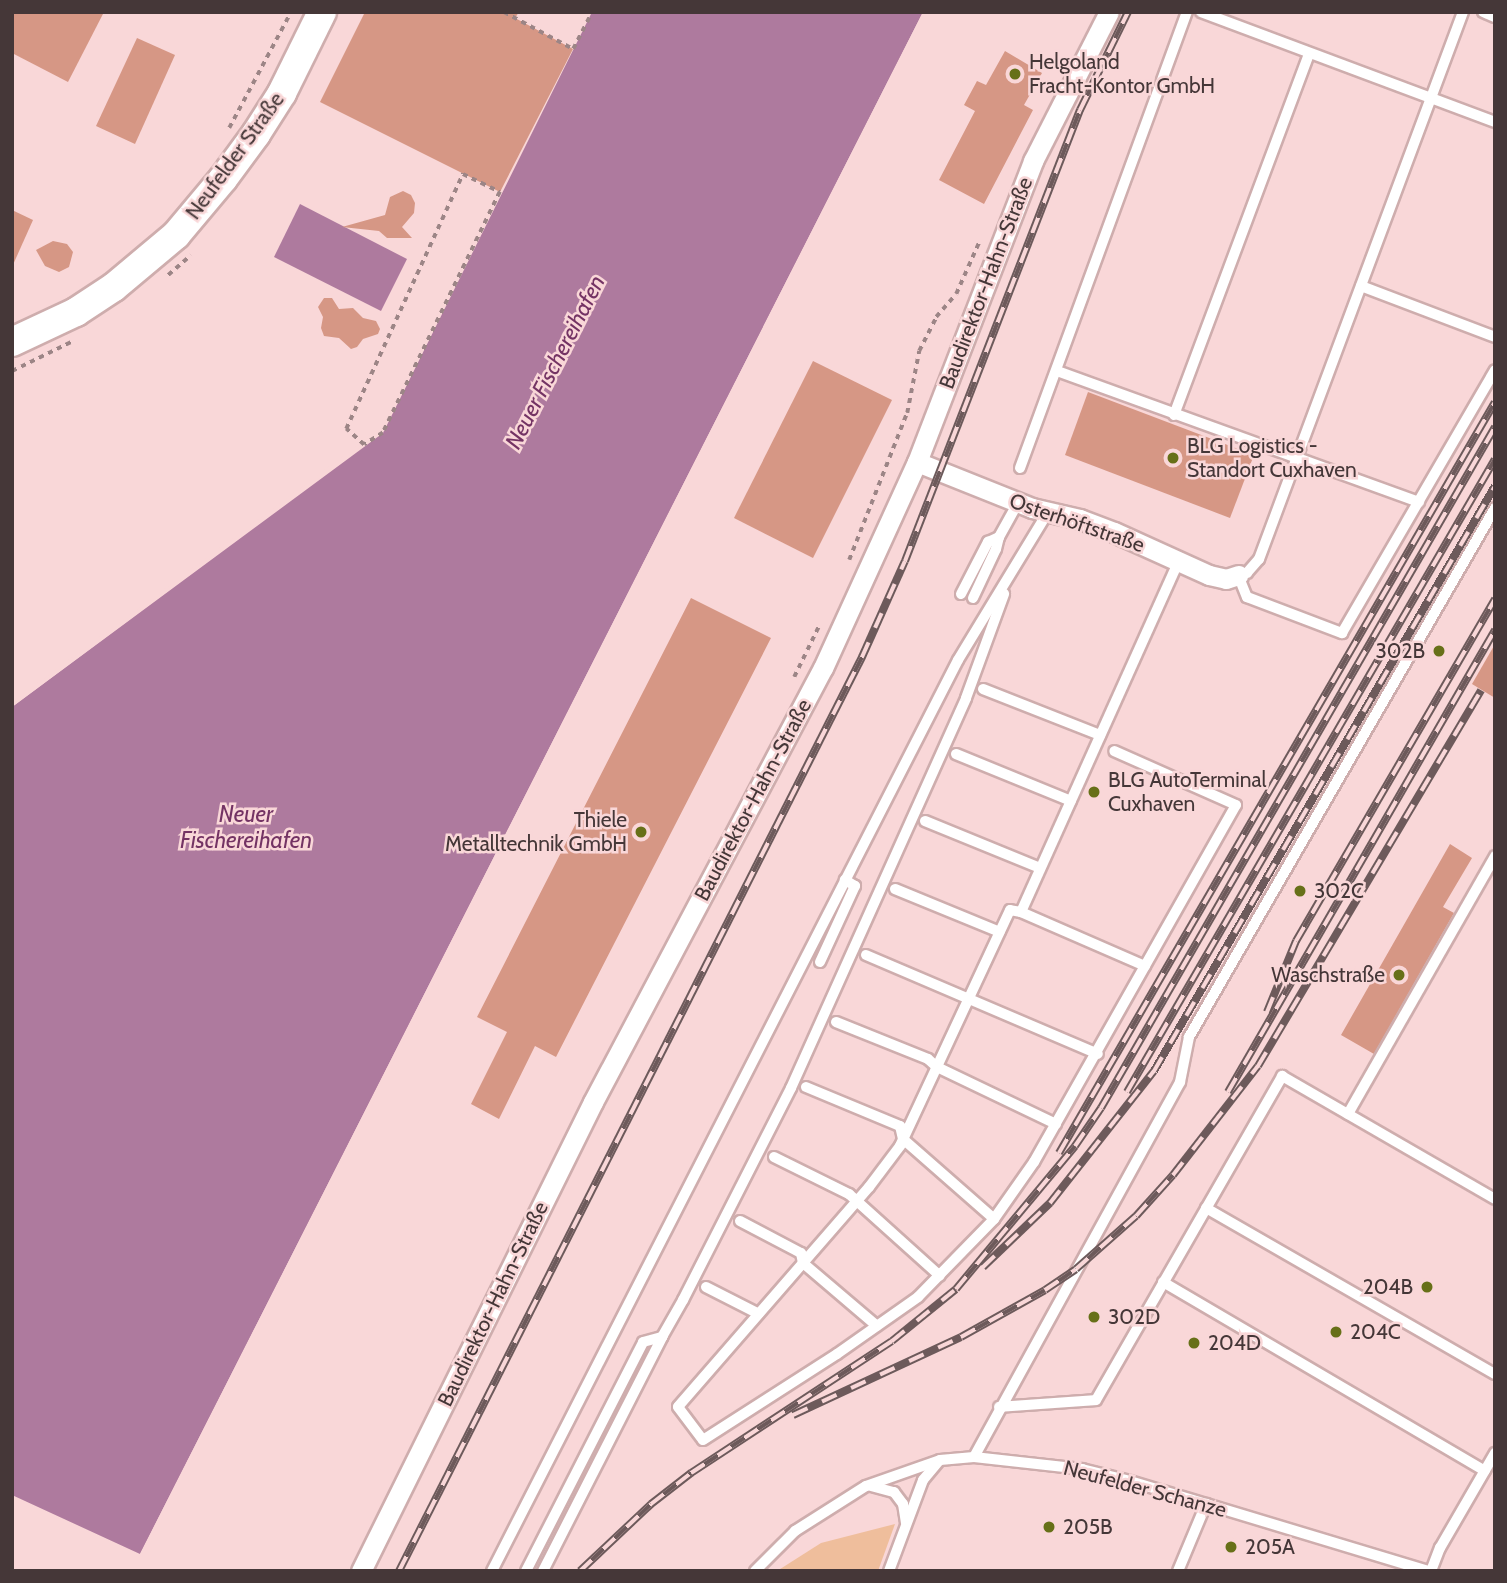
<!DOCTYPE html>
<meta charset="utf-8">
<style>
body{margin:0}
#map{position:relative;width:1507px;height:1583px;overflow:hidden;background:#f9d7d8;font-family:Cabin,sans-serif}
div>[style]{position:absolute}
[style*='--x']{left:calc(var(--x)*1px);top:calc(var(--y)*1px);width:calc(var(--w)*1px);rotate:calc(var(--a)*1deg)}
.green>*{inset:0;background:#efbe9c}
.water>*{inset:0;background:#ae7a9e}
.pier>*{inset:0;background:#f9d7d8}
.building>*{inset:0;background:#d69785}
.path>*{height:3.5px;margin-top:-1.75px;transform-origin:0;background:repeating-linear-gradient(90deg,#9c8586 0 5px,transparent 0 10px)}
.roads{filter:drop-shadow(2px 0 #ceadad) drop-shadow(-2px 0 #ceadad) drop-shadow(0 2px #ceadad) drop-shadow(0 -2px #ceadad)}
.lane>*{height:10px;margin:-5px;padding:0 5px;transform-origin:5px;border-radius:5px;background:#fff}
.street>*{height:19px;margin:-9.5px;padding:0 9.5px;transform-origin:9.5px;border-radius:9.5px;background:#fff}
.secondary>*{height:28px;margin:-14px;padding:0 14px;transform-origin:14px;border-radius:14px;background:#fff}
.rail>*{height:8px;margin-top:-4px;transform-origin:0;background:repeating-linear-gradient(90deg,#f9d7d8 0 16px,#6d5a5b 0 32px);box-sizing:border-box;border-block:2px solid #6d5a5b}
.dots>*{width:19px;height:19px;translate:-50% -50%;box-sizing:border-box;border:4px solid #f9d7d8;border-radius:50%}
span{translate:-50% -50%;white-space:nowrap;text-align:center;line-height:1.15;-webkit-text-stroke:5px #f9d7d8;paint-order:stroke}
.poi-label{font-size:21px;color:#453738}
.left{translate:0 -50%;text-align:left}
.right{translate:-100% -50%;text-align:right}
.street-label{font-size:21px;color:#453738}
.water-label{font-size:23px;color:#743364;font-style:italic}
.frame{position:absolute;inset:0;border:14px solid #453738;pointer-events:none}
</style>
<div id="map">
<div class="green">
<i style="clip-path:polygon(895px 1524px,878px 1571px,777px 1571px,821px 1543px)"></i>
</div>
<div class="water">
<i style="clip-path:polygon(592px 12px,923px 12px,140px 1554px,12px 1495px,12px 707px,383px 433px)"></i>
<i style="clip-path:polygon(300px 204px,407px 259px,381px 311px,274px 257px)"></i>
</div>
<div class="pier">
<i style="clip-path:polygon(923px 12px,927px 13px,143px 1555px,140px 1554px)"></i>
<i style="clip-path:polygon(361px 443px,364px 445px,12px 707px,12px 702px)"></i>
</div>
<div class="building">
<i style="clip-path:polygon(12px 12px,104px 12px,68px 82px,12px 53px)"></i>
<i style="clip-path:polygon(365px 12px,519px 12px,515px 18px,573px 49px,500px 192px,320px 102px)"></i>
<i style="clip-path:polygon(137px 38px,175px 55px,135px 144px,96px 126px)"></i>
<i style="clip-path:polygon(1005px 51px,1042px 73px,1024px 105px,1033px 110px,984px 204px,939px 180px,975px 111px,964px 105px,977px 81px,986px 85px)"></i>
<i style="clip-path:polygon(403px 191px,411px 195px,415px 203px,414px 213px,402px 227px,412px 238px,387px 238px,379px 231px,342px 227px,385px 215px,390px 197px)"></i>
<i style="clip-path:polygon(12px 210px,33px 220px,12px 267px)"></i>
<i style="clip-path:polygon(53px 241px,67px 244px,73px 252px,69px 267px,59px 272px,45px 266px,36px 250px)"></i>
<i style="clip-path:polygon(324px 298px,332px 298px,339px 309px,353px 308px,363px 318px,376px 321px,380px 329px,378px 334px,363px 339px,357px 347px,351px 349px,339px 338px,324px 336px,321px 328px,323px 317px,318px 307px)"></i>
<i style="clip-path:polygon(813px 361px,892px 400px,813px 558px,734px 518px)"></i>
<i style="clip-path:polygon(1088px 392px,1254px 455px,1230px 518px,1065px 455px)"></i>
<i style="clip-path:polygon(691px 598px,771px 638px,556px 1057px,535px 1046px,499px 1119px,471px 1104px,507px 1032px,477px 1017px)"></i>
<i style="clip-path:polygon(1495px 644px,1495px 698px,1472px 684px)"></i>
<i style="clip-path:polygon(1450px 844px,1472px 858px,1443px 907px,1454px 913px,1374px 1054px,1341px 1035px)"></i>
</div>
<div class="path">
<i style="--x:504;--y:12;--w:78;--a:28.2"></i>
<i style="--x:573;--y:49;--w:42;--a:-62.8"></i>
<i style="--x:229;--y:128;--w:132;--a:-61.9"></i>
<i style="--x:463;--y:174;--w:41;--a:25.9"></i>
<i style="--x:500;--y:192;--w:268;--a:115.9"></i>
<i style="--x:383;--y:433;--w:22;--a:148"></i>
<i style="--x:364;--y:445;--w:24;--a:-138"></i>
<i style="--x:346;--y:429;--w:281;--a:-65.4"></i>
<i style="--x:168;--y:275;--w:30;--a:-41"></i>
<i style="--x:12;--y:371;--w:68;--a:-26.2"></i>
<i style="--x:849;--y:560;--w:158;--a:-68.5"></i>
<i style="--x:907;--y:413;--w:63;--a:-79"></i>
<i style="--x:919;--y:351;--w:38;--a:-63"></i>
<i style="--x:936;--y:317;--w:30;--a:-49"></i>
<i style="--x:956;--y:294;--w:59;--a:-66"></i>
<i style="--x:794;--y:677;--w:55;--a:-63.9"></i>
</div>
<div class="roads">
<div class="lane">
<i style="--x:1201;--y:12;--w:314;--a:20.5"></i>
<i style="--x:1463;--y:12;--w:584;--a:110.45"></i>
<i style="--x:1259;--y:559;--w:18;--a:131"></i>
<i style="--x:1247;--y:573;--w:9;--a:167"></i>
<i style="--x:1238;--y:575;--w:24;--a:68"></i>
<i style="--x:1247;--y:597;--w:102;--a:20.8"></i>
<i style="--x:1342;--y:633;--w:304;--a:-59.8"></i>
<i style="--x:1483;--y:12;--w:13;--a:23"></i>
<i style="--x:1361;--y:286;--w:143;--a:20.8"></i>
<i style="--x:1057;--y:371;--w:385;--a:19.9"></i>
<i style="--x:1174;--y:415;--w:386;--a:-69.5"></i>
<i style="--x:1020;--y:468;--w:486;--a:-69.9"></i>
<i style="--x:961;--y:594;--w:59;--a:-62.6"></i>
<i style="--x:988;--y:542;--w:12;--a:-24"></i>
<i style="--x:973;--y:598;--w:54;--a:-64.9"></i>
<i style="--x:996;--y:549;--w:12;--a:-76"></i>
<i style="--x:999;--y:537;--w:39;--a:-61"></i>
<i style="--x:983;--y:689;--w:126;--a:21.5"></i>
<i style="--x:956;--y:754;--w:124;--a:22.2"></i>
<i style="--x:925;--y:821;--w:124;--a:22.2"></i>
<i style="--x:895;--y:889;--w:113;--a:22.3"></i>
<i style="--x:1021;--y:912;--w:11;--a:-170"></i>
<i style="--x:1010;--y:910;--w:260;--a:115"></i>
<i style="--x:900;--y:1146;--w:51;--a:127.1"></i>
<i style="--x:869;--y:1187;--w:291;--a:131"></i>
<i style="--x:678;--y:1407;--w:41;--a:52.9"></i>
<i style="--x:703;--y:1440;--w:159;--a:-32.7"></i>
<i style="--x:837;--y:1354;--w:99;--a:-35.1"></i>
<i style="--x:918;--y:1297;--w:109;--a:-45.7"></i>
<i style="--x:994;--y:1219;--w:70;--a:-54.9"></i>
<i style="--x:1034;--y:1162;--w:410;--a:-60.5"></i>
<i style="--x:1236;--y:805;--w:133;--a:-156.1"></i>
<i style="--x:866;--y:955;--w:252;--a:23.1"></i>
<i style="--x:820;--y:962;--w:84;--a:-65.3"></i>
<i style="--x:855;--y:886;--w:12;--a:-149"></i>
<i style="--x:1145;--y:966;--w:135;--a:-156.5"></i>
<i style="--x:1021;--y:912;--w:385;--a:-65.8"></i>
<i style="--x:836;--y:1022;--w:99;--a:21.9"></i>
<i style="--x:928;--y:1059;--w:12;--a:42"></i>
<i style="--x:937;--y:1067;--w:132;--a:25.6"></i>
<i style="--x:806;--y:1087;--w:102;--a:22.5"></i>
<i style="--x:900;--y:1126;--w:13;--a:77"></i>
<i style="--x:903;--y:1139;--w:121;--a:41.3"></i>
<i style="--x:1348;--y:1114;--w:297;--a:-60.3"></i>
<i style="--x:774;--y:1157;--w:84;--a:26.3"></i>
<i style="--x:849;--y:1194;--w:122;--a:42"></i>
<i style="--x:1206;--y:1208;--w:333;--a:29.9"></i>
<i style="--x:740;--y:1221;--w:69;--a:27.7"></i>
<i style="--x:801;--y:1253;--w:10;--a:79"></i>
<i style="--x:803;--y:1263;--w:97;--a:40.4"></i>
<i style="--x:1163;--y:1282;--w:373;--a:30.4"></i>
<i style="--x:706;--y:1287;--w:59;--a:27"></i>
<i style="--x:999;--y:1407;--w:97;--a:-4.1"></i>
<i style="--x:1096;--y:1400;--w:374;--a:-60.1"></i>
<i style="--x:1282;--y:1076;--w:246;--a:30"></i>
<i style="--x:974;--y:1457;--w:428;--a:-61.2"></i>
<i style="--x:1180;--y:1082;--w:46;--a:-78.7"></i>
<i style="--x:1189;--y:1037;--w:611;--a:-59.95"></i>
<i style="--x:871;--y:1486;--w:24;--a:15"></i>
<i style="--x:894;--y:1492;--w:15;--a:53"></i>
<i style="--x:903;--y:1504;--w:19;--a:81"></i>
<i style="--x:492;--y:1571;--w:1023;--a:-62.91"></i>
<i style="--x:958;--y:660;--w:173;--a:-58.7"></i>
<i style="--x:526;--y:1571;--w:257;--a:-62.9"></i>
<i style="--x:643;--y:1342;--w:20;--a:-15"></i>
<i style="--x:662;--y:1337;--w:43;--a:-60.4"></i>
<i style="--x:683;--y:1300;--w:238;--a:-63"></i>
<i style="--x:791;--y:1088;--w:427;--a:-65.8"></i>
<i style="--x:966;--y:698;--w:111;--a:-69.9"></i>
<i style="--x:543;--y:1571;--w:263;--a:-63"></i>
<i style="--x:755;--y:1571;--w:57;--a:-45"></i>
<i style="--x:795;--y:1531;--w:84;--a:-32.4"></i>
<i style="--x:866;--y:1486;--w:78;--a:-19.4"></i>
<i style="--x:940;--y:1460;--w:34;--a:-5"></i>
<i style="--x:974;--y:1457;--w:109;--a:6.3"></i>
<i style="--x:1082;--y:1469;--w:49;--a:14"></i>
<i style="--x:1130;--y:1481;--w:311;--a:16.8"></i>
<i style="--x:889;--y:1571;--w:97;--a:-69.5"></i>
<i style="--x:923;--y:1480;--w:25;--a:-50"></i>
<i style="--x:1178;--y:1571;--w:73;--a:-67.3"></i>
<i style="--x:1431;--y:1571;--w:25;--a:-69"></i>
<i style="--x:1440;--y:1548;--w:110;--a:-59.9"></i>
</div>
<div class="street">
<i style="--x:917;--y:462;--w:124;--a:21.8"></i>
<i style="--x:1032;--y:508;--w:49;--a:12.9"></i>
<i style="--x:1080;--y:519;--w:36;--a:21"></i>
<i style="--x:1114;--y:532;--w:104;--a:24.4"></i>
<i style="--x:1209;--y:575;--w:17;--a:13"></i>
<i style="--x:1226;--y:579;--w:13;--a:-18"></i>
<i style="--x:361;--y:1571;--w:523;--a:-63.68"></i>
<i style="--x:593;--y:1102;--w:491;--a:-62.1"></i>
<i style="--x:823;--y:668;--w:226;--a:-65.5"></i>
<i style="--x:917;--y:462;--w:323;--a:-68.9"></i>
<i style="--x:1033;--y:161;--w:167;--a:-63"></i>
</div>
<div class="secondary">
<i style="--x:12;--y:342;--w:71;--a:-25.1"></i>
<i style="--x:76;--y:312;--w:45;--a:-33.3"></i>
<i style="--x:114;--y:287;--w:81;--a:-40"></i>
<i style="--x:176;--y:235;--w:73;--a:-50"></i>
<i style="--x:223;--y:179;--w:56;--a:-53.7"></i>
<i style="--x:256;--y:134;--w:49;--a:-57.6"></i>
<i style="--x:282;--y:93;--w:90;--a:-63.7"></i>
</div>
</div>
<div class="rail">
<i style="--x:1267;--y:1012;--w:77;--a:-67.8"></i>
<i style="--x:1296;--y:941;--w:396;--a:-59.8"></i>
<i style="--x:1127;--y:1092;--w:732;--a:-59.83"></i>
<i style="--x:1228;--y:1092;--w:534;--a:-59.98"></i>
<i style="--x:1059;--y:1153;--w:868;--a:-59.86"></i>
<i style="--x:983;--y:1267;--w:93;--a:-43.7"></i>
<i style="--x:1050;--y:1203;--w:168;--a:-51.8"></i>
<i style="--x:1154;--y:1071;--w:677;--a:-59.76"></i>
<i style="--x:793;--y:1415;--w:185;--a:-24.9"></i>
<i style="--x:961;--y:1337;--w:96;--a:-29.2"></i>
<i style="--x:1045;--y:1290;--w:37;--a:-34"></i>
<i style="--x:1076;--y:1269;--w:80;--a:-41.5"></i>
<i style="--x:1136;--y:1216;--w:55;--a:-47.9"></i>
<i style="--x:1173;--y:1175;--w:138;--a:-52.1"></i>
<i style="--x:1258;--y:1066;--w:437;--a:-59.3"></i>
<i style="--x:399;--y:1571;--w:1025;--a:-63.13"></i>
<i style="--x:862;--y:657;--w:105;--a:-65.9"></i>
<i style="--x:905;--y:561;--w:484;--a:-68.8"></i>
<i style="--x:1080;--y:110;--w:109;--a:-63.9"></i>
<i style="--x:580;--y:1571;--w:98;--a:-43.3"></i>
<i style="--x:651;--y:1504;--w:51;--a:-37.8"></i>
<i style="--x:691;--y:1473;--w:240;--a:-33.3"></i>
<i style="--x:892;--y:1341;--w:82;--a:-39.1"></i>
<i style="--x:956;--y:1289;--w:186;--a:-50.2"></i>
<i style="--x:1075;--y:1146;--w:46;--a:-55.6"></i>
<i style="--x:1101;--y:1108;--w:787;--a:-59.95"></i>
</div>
<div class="dots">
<i style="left:1015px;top:74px;background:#677018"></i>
<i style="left:1173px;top:458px;background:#677018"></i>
<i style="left:1439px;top:651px;background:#677018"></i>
<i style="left:1094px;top:792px;background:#677018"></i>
<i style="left:641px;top:832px;background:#677018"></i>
<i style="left:1300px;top:891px;background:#677018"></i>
<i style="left:1399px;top:975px;background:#677018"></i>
<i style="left:1427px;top:1287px;background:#677018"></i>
<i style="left:1094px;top:1317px;background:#677018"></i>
<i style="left:1336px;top:1332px;background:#677018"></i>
<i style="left:1194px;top:1343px;background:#677018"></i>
<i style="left:1049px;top:1527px;background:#677018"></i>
<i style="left:1231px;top:1547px;background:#677018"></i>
</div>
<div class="poi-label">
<span class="left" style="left:1029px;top:74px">Helgoland<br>Fracht-Kontor GmbH</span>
<span class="left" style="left:1187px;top:458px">BLG Logistics -<br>Standort Cuxhaven</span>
<span class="right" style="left:1425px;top:651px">302B</span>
<span class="left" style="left:1108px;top:792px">BLG AutoTerminal<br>Cuxhaven</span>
<span class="right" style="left:627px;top:832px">Thiele<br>Metalltechnik GmbH</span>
<span class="left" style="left:1314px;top:891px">302C</span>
<span class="right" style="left:1385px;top:975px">Waschstraße</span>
<span class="right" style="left:1413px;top:1287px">204B</span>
<span class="left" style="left:1108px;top:1317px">302D</span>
<span class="left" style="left:1350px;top:1332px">204C</span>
<span class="left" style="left:1208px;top:1343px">204D</span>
<span class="left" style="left:1063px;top:1527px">205B</span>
<span class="left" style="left:1245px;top:1547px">205A</span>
</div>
<div class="street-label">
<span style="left:235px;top:156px;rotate:-54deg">Neufelder Straße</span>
<span style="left:986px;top:283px;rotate:-69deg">Baudirektor-Hahn-Straße</span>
<span style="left:1077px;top:523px;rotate:19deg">Osterhöftstraße</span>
<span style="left:753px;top:800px;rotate:-62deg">Baudirektor-Hahn-Straße</span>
<span style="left:493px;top:1304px;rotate:-64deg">Baudirektor-Hahn-Straße</span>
<span style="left:1145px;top:1489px;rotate:15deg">Neufelder Schanze</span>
</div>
<div class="water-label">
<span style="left:555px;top:362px;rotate:-63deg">Neuer Fischereihafen</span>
<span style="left:246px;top:827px">Neuer<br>Fischereihafen</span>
</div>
<div class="frame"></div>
</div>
